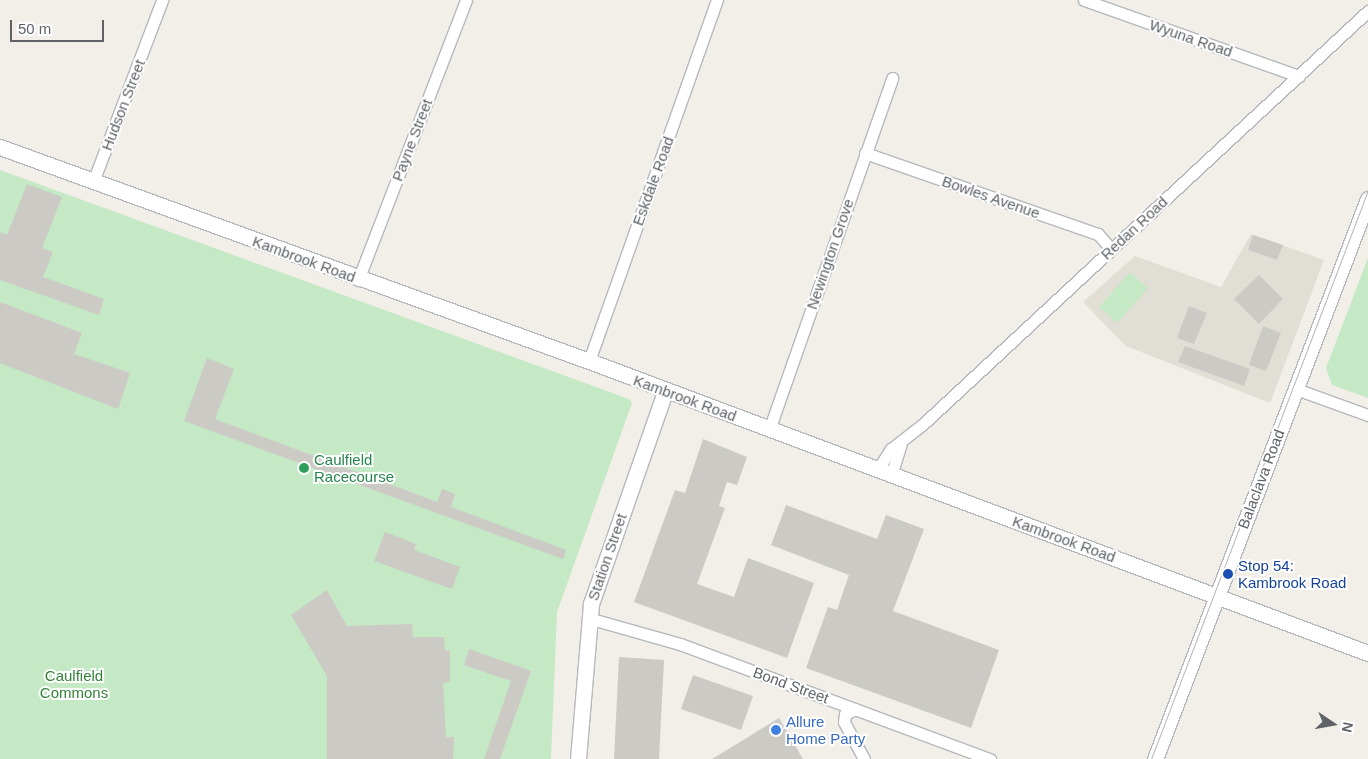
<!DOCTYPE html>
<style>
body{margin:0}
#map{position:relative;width:1368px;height:759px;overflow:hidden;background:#f1efe8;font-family:Helvetica,sans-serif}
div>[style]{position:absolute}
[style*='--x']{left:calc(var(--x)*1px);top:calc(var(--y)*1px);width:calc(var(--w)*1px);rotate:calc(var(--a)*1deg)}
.education>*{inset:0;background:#e1ded6}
.green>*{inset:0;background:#c5e8c5}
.building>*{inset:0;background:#cccac5}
.roads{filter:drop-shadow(1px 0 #b5b8bc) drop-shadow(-1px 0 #b5b8bc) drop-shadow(0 1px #b5b8bc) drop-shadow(0 -1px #b5b8bc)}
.street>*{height:11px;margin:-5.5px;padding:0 5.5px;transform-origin:5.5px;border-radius:5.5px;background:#fff}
.secondary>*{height:15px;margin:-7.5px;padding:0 7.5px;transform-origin:7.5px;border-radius:7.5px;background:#fff}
.tram>*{height:1px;margin:-0.5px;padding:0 0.5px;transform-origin:0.5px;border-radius:0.5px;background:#b6b7b8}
.dots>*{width:14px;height:14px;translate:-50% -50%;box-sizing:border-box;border:2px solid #fff;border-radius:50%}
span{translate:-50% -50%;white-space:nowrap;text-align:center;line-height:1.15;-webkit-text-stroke:4px #fff;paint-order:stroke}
.street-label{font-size:15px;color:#5f6368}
.leisure-label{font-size:15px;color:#27864d}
.left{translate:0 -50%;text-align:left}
.transit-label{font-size:15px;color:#164399}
.park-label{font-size:15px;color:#348238}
.shop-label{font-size:15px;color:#366cbe}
.north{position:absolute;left:1308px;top:699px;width:50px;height:50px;-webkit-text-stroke:4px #fff;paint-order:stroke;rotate:102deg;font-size:14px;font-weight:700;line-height:20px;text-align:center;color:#5f6368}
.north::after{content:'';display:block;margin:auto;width:18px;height:22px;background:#5f6368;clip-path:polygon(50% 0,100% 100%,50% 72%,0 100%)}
.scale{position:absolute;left:10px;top:20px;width:94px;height:22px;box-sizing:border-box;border:2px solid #5f6368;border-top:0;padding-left:6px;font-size:15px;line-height:18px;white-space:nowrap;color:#5f6368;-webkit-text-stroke:4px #fff;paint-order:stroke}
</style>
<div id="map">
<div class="education">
<i style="clip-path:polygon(1251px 234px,1324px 260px,1270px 403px,1126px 346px,1083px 302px,1135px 256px,1221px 287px)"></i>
</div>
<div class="green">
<i style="clip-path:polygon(0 170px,629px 399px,632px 403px,557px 612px,551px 759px,0 759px)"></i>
<i style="clip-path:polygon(1368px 258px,1368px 398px,1332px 385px,1326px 368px)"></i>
<i style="clip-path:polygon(1130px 272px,1148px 288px,1117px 323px,1099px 307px)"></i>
</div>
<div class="building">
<i style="clip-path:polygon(27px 184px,62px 197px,42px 248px,53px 252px,43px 277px,104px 299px,99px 315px,0 280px,0 232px,7px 235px)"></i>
<i style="clip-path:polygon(1253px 235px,1283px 245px,1277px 260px,1248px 250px)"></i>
<i style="clip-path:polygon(1259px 275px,1283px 299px,1259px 324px,1234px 299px)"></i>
<i style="clip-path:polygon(0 302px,82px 333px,74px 354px,130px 373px,118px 409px,0 363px)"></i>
<i style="clip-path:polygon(1189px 306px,1207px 313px,1194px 344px,1177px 338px)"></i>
<i style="clip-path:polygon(1263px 326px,1281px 333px,1266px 371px,1249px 365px)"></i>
<i style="clip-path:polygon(1185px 346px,1250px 369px,1244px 386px,1178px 362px)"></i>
<i style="clip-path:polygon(207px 358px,234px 369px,215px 419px,437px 502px,442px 489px,455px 494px,451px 507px,566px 550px,563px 559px,184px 421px)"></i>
<i style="clip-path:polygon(703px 439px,747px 457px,737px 485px,727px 482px,719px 506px,725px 508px,697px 584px,734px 597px,748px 558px,814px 583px,787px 658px,634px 602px,675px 490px,685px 493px)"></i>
<i style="clip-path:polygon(786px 505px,877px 539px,886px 515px,924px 529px,893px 611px,999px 650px,971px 728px,806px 668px,828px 607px,837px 610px,849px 575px,771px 545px)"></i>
<i style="clip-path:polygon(385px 532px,416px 544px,414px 550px,460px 567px,452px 589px,374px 561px)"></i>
<i style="clip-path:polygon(327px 590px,347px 626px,412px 624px,413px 637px,444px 637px,445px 651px,450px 650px,450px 682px,443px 683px,446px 737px,454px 737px,453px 759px,327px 759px,327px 676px,291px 615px)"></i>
<i style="clip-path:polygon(469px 649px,531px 671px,500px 759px,484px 759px,511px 681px,464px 665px)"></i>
<i style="clip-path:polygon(619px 657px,664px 660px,659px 759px,614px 759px)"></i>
<i style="clip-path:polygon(693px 675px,753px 696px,741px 730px,681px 709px)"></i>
<i style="clip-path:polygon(779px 718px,803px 759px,712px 759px,740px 742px)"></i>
</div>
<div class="roads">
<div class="street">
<i style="--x:1084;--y:0;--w:228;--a:19.5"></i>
<i style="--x:865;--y:153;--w:247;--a:19.2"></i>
<i style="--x:1098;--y:234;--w:20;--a:49"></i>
<i style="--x:93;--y:182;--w:195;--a:-69.2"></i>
<i style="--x:358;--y:280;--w:300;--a:-68.9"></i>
<i style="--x:589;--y:361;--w:383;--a:-70.5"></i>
<i style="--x:1296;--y:389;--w:77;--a:19.9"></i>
<i style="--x:769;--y:430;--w:373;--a:-70.7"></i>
<i style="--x:877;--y:471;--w:26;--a:-58"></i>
<i style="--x:891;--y:449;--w:39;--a:-38"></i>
<i style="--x:922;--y:425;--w:609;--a:-42.87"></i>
<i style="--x:891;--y:476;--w:34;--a:-73"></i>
<i style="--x:588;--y:618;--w:96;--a:15.8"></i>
<i style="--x:680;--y:644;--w:331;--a:20.4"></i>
<i style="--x:855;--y:709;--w:11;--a:153"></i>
<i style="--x:845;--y:714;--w:8;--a:97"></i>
<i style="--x:844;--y:722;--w:42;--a:61.6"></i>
</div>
<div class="secondary">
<i style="--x:0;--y:147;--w:627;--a:19.97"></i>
<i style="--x:589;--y:361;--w:832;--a:20.55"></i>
<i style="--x:578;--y:759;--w:156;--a:-85.2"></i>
<i style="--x:591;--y:604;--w:225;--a:-70.8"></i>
<i style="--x:1155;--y:759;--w:599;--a:-69.18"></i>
</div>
</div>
<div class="tram">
<i style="--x:1151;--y:759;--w:609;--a:-69.12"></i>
</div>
<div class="dots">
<i style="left:304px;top:468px;background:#2e9e5b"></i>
<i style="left:1228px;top:574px;background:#1a4fb4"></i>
<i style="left:776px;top:730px;background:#3f7fe0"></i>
</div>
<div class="street-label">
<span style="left:1191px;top:38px;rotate:19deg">Wyuna Road</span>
<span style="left:123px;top:105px;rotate:-69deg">Hudson Street</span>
<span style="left:412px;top:140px;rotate:-69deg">Payne Street</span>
<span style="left:653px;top:181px;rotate:-70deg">Eskdale Road</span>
<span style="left:991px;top:197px;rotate:19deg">Bowles Avenue</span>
<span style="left:1134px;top:228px;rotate:-43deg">Redan Road</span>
<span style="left:830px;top:254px;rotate:-71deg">Newington Grove</span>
<span style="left:304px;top:259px;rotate:20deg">Kambrook Road</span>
<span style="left:685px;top:398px;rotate:20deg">Kambrook Road</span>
<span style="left:1261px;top:479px;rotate:-69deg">Balaclava Road</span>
<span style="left:1064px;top:539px;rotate:20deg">Kambrook Road</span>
<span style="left:607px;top:557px;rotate:-71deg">Station Street</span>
<span style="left:791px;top:685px;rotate:20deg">Bond Street</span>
</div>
<div class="leisure-label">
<span class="left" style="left:314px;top:468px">Caulfield<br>Racecourse</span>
</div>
<div class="transit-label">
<span class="left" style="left:1238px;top:574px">Stop 54:<br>Kambrook Road</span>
</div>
<div class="park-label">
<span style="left:74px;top:684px">Caulfield<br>Commons</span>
</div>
<div class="shop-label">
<span class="left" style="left:786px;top:730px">Allure<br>Home Party</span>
</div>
<div class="north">N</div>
<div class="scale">50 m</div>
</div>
